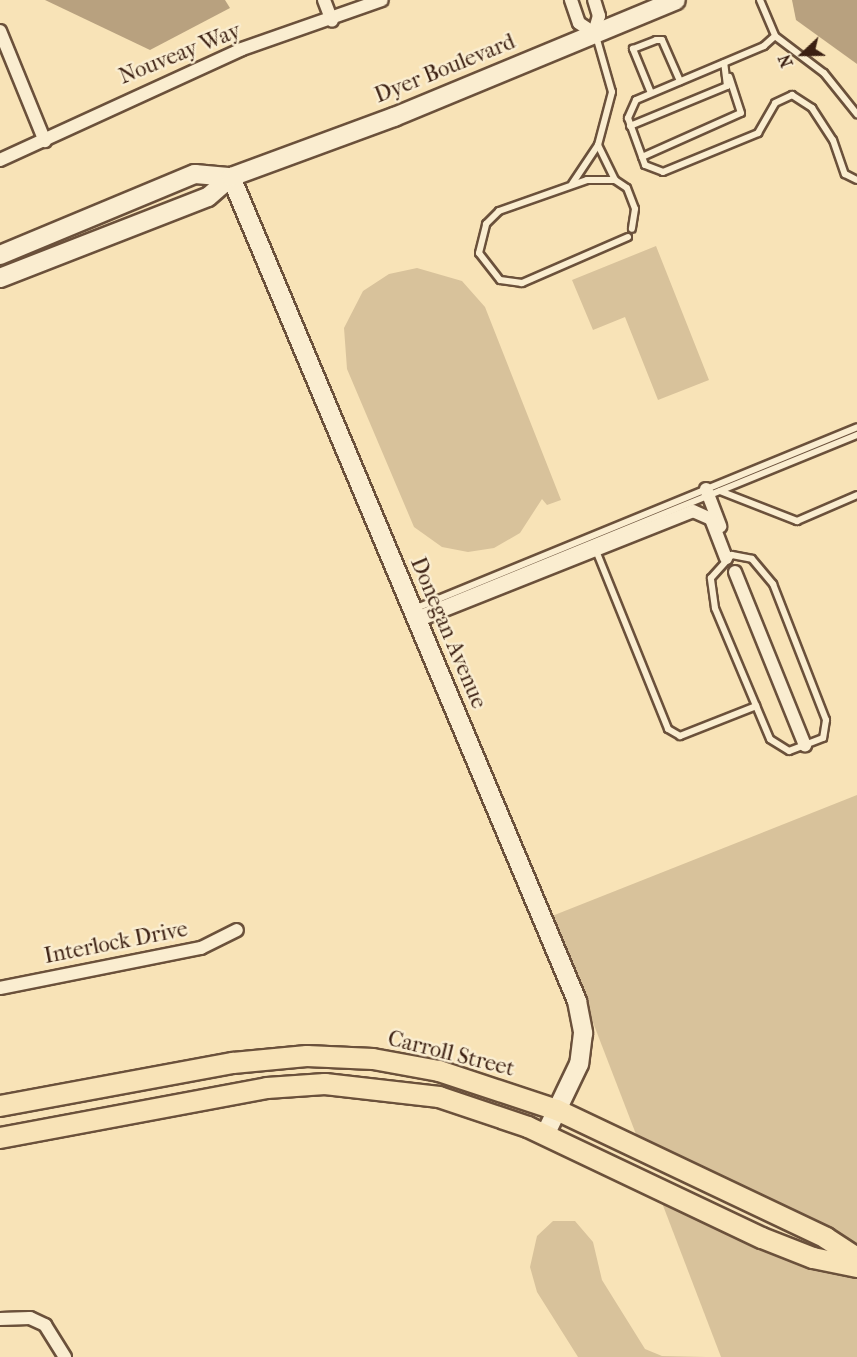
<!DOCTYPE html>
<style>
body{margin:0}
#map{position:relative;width:857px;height:1357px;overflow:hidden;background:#f8e3b7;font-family:"IM FELL French Canon",serif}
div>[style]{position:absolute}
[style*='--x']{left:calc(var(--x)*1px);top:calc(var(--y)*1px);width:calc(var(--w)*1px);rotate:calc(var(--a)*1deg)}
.green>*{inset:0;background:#d8c29b}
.water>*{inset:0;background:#b8a17f}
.roads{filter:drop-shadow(2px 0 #6b513b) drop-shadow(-2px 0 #6b513b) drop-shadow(0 2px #6b513b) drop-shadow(0 -2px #6b513b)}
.lane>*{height:6px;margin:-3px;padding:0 3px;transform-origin:3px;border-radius:3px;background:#faedd0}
.street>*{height:12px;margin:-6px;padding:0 6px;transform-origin:6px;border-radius:6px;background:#faedd0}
.secondary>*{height:18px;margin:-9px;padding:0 9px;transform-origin:9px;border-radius:9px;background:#faedd0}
.primary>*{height:20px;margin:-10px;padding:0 10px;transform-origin:10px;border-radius:10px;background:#f8e3b7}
span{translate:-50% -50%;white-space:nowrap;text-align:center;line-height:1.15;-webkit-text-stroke:5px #faedd0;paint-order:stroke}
.street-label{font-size:22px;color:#3c2012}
.north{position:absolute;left:773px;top:24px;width:60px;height:60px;-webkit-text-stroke:4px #faedd0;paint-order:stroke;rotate:248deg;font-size:16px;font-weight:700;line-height:24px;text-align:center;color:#3c2012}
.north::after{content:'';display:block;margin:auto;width:21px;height:27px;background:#3c2012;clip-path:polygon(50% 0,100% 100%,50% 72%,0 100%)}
</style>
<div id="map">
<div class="green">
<i style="clip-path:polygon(656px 246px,709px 380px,658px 400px,625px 317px,593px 330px,572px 280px)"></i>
<i style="clip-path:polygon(417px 268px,462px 281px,485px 307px,561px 500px,547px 505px,542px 499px,520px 533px,494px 548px,468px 552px,442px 547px,414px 527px,347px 369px,344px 328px,363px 291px,389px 274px)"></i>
<i style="clip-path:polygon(857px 795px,857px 1250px,639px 1142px,552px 916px)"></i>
<i style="clip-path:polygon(659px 1195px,857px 1273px,857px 1357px,721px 1357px)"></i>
<i style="clip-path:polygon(553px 1221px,575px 1221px,593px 1242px,602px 1280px,645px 1349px,662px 1356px,706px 1357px,578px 1357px,537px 1292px,530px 1267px,537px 1236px)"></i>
</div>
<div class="water">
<i style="clip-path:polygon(45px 0,225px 0,230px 8px,150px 50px)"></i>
<i style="clip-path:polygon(792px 0,857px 0,857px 64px,796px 20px)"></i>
</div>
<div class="roads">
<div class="lane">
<i style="--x:760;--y:0;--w:39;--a:67"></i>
<i style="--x:775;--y:36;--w:61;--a:37.1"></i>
<i style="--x:824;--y:73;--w:53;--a:51.2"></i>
<i style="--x:596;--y:36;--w:58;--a:74.1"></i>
<i style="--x:612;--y:92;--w:55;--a:104.8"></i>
<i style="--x:775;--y:36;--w:15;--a:138"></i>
<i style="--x:764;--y:46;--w:139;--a:157.1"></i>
<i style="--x:636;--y:100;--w:20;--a:114"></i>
<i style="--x:628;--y:118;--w:50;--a:70.1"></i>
<i style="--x:645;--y:165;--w:19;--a:21"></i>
<i style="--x:663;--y:172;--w:103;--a:-22.3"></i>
<i style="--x:758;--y:133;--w:34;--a:-60"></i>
<i style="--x:775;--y:103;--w:19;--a:-25"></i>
<i style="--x:792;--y:95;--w:24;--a:33"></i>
<i style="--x:812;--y:108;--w:38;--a:57"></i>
<i style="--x:833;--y:140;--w:36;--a:71"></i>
<i style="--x:845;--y:174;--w:13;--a:27"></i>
<i style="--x:651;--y:93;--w:48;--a:-112.2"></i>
<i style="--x:633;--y:49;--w:25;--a:-21"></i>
<i style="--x:656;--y:40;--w:6;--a:0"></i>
<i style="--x:662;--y:40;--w:45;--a:66.3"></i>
<i style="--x:630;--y:126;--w:105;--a:-22.4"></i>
<i style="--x:727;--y:86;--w:23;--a:-97"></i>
<i style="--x:642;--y:157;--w:108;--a:-24"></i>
<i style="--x:741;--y:113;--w:38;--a:-108"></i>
<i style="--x:572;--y:184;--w:47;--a:-56.3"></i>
<i style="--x:598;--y:145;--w:39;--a:64"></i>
<i style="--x:628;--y:237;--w:116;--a:156.5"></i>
<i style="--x:522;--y:283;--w:22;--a:-172"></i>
<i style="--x:500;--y:280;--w:34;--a:-128"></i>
<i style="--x:479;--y:253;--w:30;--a:-76"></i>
<i style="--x:486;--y:224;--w:18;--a:-45"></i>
<i style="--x:499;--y:211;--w:93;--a:-19.4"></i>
<i style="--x:587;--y:180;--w:28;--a:0"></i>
<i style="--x:615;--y:180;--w:14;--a:34"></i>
<i style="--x:627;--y:188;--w:22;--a:69"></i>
<i style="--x:635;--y:209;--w:20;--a:99"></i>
<i style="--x:720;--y:491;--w:83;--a:21.3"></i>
<i style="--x:797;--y:521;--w:65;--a:-23.4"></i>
<i style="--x:595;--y:548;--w:195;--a:68"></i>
<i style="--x:668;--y:729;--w:14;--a:30"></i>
<i style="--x:680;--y:736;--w:82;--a:-21.5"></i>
<i style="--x:732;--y:555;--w:20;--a:11"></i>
<i style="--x:752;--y:559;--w:33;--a:50"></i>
<i style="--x:773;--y:584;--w:146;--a:68.7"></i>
<i style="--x:826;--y:720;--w:18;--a:99"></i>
<i style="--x:823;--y:738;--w:36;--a:159"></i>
<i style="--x:789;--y:751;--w:22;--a:-148"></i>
<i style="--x:770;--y:739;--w:142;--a:-112.8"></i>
<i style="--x:715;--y:608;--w:30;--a:-98"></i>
<i style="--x:711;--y:578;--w:31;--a:-48"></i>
<i style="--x:414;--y:609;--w:479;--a:-22.3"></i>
<i style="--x:418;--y:614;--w:474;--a:-22.2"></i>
</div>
<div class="street">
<i style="--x:324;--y:0;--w:22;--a:69"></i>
<i style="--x:571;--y:0;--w:24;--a:71"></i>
<i style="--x:579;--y:23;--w:18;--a:34"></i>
<i style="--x:594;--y:33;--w:18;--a:-74"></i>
<i style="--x:599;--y:16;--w:17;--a:-107"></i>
<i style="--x:0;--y:31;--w:119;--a:67.8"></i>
<i style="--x:0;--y:160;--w:266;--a:-24.6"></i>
<i style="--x:242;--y:49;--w:148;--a:-19.3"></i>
<i style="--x:706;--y:489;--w:40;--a:69"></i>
<i style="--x:735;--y:572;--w:187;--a:68"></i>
<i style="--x:417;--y:621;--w:297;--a:-21.7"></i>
<i style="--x:693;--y:511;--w:20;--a:24"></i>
<i style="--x:711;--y:519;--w:42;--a:69"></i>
<i style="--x:0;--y:988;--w:205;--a:-11.3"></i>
<i style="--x:201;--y:948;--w:40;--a:-26.6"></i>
<i style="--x:0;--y:1319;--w:30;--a:-2"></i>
<i style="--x:30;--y:1318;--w:17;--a:25"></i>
<i style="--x:45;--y:1325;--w:38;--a:58"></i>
</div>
<div class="secondary">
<i style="--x:231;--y:177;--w:894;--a:67.22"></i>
<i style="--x:577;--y:1001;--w:33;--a:79"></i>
<i style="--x:583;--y:1033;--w:31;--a:97"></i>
<i style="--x:579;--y:1064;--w:79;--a:115.6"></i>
<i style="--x:0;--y:255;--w:211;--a:-22.6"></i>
<i style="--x:195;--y:174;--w:36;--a:5"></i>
<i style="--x:0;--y:278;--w:223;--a:-21.3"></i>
<i style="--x:208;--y:197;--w:30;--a:-41"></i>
<i style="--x:231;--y:177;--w:174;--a:-20.2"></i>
<i style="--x:394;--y:117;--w:305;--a:-22.5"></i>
</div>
<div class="primary">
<i style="--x:0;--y:1106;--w:237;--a:-10.5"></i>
<i style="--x:233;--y:1063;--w:74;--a:-5.4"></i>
<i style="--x:307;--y:1056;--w:66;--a:2.6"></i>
<i style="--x:373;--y:1059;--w:67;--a:10.3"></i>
<i style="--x:439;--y:1071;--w:124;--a:18.3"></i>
<i style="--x:557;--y:1110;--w:298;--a:25.4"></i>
<i style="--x:826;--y:1238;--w:37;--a:33"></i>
<i style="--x:0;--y:1138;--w:272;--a:-10.6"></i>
<i style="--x:267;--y:1088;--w:58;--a:-3.9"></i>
<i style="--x:325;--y:1084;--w:115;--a:6.5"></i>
<i style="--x:439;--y:1097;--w:94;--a:18.6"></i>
<i style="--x:528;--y:1127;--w:259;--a:25.4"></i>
<i style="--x:762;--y:1238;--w:55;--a:21.4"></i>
<i style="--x:813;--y:1258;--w:45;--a:11.6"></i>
</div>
</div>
<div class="street-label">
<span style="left:180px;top:54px;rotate:-22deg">Nouveay Way</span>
<span style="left:445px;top:69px;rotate:-22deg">Dyer Boulevard</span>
<span style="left:448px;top:633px;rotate:67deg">Donegan Avenue</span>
<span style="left:116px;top:943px;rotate:-11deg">Interlock Drive</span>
<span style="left:451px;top:1054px;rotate:14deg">Carroll Street</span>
</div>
<div class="north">N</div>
</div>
